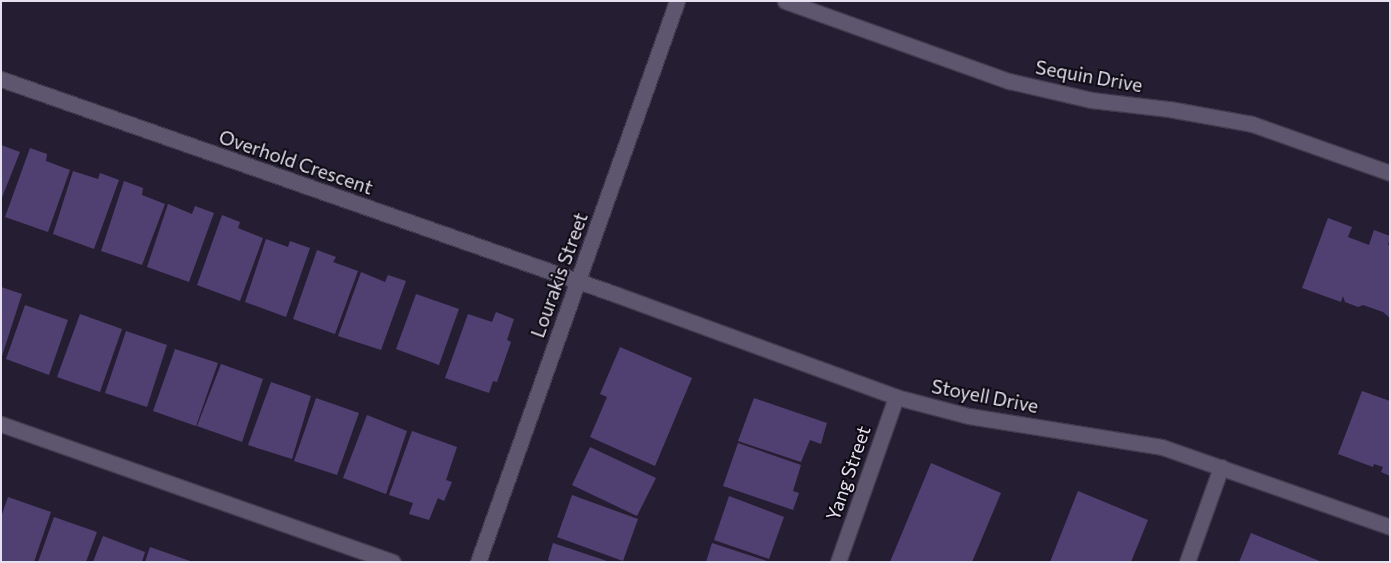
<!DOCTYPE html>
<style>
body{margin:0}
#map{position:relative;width:1391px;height:563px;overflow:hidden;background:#251e33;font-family:Commissioner,sans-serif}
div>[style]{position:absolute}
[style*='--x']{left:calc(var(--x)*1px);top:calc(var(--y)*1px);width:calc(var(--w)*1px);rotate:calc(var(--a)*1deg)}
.building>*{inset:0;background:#503f71}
.roads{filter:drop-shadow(1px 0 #423b4d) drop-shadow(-1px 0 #423b4d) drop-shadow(0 1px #423b4d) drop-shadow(0 -1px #423b4d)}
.minor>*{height:15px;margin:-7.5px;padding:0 7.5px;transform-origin:7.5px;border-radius:7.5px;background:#5d566e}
span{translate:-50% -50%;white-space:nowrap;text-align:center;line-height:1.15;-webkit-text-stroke:4px #0d0a13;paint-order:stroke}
.street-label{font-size:19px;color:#e5e1f0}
.frame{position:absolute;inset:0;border:2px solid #e5e1f0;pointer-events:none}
</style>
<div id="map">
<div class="building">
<i style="clip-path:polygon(1px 145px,20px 152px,1px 200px)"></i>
<i style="clip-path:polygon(30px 148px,47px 154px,46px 161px,70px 170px,48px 232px,5px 217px)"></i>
<i style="clip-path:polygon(73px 171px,98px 179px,100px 173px,119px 180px,94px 249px,53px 234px)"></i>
<i style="clip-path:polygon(124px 181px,143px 188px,142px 195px,165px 204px,142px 265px,101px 251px)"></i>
<i style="clip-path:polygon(168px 204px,192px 214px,195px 206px,214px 213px,189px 282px,147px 267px)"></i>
<i style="clip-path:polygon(222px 215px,240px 222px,238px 228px,263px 238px,240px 301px,197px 285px)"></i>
<i style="clip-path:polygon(1328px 218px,1352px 227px,1348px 237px,1369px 245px,1374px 230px,1390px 236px,1388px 245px,1390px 245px,1390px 318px,1383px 312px,1363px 305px,1358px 307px,1345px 302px,1343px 296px,1341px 302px,1302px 288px)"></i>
<i style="clip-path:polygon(266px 239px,288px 247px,290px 241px,310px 248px,286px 317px,245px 302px)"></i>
<i style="clip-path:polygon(317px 250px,336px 257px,333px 262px,358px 271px,335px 334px,293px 319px)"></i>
<i style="clip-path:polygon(361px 272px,385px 282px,388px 275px,406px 281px,381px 350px,338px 336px)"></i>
<i style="clip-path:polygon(1px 287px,22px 294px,2px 356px,1px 356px)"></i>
<i style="clip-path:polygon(416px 294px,459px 309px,439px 365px,396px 349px)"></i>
<i style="clip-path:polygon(25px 305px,68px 320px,49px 375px,6px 359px)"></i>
<i style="clip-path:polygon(496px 312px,514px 319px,507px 340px,511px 342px,497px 382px,493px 381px,489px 393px,445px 378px,468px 314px,492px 322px)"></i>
<i style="clip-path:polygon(80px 314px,122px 329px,100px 392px,57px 377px)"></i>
<i style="clip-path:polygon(126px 331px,167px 345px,147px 407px,105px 393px)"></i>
<i style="clip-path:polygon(620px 347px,692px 378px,655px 466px,590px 437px,607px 397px,600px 394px)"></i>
<i style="clip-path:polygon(175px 349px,218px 363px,196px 426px,153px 411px)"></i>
<i style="clip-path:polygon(221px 364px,263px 379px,242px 442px,197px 426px)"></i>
<i style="clip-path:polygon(271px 382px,311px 396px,292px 459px,248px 445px)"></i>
<i style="clip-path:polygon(1362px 391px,1390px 401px,1390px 476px,1381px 472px,1383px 467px,1374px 464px,1373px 467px,1338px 454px)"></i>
<i style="clip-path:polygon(316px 398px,359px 413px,337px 475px,294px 461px)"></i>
<i style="clip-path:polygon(754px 398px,827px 423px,821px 444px,810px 440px,801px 462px,738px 441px)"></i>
<i style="clip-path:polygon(367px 415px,407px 431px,386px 494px,343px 478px)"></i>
<i style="clip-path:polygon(412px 431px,457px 447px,446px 480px,452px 482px,444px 501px,438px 498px,429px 520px,409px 514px,413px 503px,389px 495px)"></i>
<i style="clip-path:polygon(738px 443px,801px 465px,793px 491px,799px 493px,793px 510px,723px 486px)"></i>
<i style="clip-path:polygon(590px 447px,656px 478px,637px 516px,572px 485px)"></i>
<i style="clip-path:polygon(931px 463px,1001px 493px,972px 562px,890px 562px)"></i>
<i style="clip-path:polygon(1078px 491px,1148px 520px,1131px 562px,1050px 562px)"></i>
<i style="clip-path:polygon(572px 495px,638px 519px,623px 561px,557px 537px)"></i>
<i style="clip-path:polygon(729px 496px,784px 517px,769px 559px,714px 540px)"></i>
<i style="clip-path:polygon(8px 497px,51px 512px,34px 562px,1px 562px,1px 517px)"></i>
<i style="clip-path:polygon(54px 517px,97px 532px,86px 562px,38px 562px)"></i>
<i style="clip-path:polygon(1251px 533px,1322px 562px,1239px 562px)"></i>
<i style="clip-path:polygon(103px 536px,145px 552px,142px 562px,93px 562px)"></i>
<i style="clip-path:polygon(553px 543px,607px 561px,607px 562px,551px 562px,548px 560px)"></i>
<i style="clip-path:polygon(712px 543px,767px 561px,767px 562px,706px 562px)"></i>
<i style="clip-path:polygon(150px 547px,190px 561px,190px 562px,145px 562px)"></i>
</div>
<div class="roads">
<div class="minor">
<i style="--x:785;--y:1;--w:238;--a:19.7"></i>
<i style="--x:1009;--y:81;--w:84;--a:13"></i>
<i style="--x:1091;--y:100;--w:79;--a:6.6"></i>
<i style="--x:1169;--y:109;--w:84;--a:10.2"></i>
<i style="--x:1252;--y:124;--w:146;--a:19.5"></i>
<i style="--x:1;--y:79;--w:651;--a:19.3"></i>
<i style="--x:615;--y:294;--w:299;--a:20.1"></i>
<i style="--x:896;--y:397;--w:75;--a:14.6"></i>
<i style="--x:969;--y:416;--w:195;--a:9.1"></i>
<i style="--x:1162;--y:447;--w:242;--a:19.3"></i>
<i style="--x:1;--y:424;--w:415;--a:19.4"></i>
<i style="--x:478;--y:562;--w:595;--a:-70.47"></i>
<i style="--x:838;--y:562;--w:175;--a:-70.6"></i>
<i style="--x:1187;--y:562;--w:101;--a:-70.3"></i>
</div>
</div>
<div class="street-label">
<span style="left:1089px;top:76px;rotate:10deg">Sequin Drive</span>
<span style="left:296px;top:162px;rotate:19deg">Overhold Crescent</span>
<span style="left:559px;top:275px;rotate:-70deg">Lourakis Street</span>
<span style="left:985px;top:396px;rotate:11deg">Stoyell Drive</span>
<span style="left:848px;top:473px;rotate:-71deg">Yang Street</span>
</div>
<div class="frame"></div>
</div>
